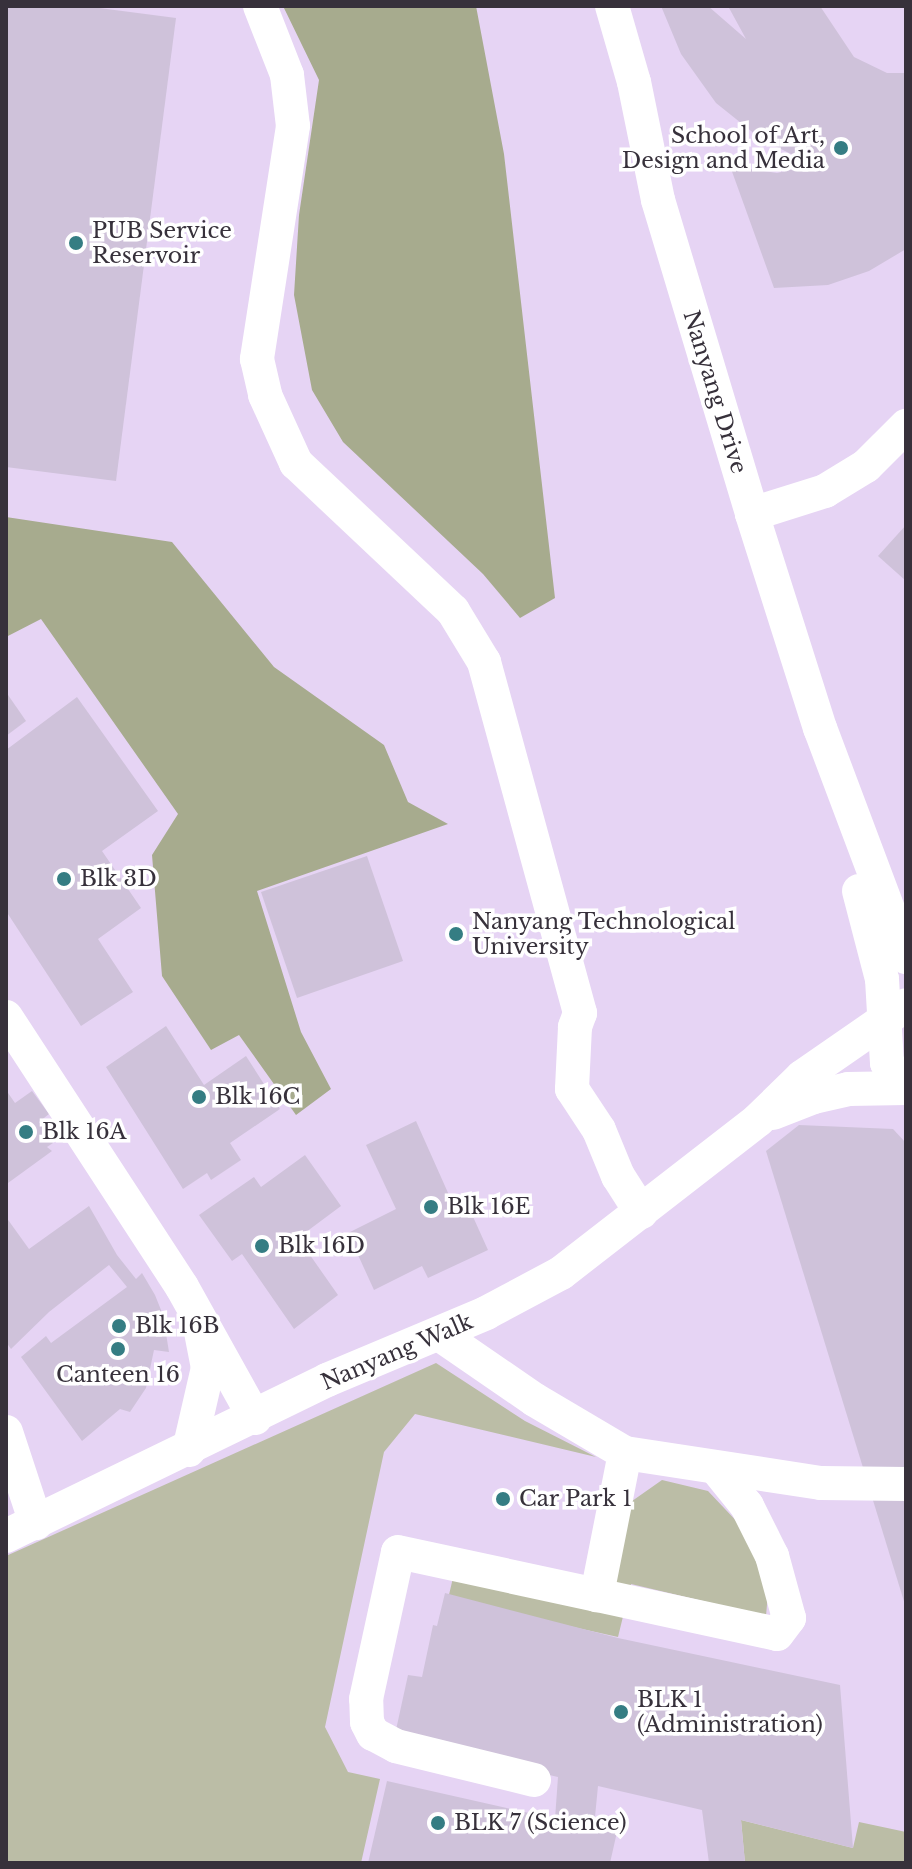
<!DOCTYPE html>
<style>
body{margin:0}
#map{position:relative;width:912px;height:1869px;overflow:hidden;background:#f0e2fb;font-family:"Libre Baskerville",serif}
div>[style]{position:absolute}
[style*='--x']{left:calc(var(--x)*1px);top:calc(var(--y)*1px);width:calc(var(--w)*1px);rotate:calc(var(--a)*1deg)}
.built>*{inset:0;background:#e6d4f4}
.green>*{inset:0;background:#bbbda6}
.forest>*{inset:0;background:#a7ab8e}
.building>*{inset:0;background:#cfc2da}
.minor>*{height:34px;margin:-17px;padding:0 17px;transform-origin:17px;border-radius:17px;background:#fff}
.dots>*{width:22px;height:22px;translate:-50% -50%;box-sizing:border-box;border:4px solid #fff;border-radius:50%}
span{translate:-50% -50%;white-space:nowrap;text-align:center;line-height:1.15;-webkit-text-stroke:7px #fff;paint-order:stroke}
.poi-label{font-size:22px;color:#37313b}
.right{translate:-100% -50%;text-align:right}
.left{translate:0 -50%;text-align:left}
.street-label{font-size:22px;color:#37313b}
.frame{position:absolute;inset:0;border:8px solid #37313b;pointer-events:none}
</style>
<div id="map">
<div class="built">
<i style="clip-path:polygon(6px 6px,906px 6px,906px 1863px,6px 1863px)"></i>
</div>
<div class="green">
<i style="clip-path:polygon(436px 1363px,525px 1421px,596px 1457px,415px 1414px,384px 1452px,325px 1727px,348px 1772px,380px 1779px,361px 1863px,6px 1863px,6px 1556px)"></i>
<i style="clip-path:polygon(662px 1480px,708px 1491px,742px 1527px,759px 1557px,768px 1593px,766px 1616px,631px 1584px,618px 1637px,448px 1599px,456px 1565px,602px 1597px,625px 1506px)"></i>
<i style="clip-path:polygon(741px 1820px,853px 1848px,859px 1822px,906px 1832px,906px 1863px,745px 1863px)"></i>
</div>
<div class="forest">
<i style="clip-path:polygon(283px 6px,476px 6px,504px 154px,555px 598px,520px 618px,483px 574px,343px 442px,312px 390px,294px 295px,299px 215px,319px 80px)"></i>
<i style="clip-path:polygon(6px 517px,172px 542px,274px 667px,384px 745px,408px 802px,448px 824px,257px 891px,301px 1032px,331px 1089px,296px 1115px,239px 1035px,211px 1050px,162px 976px,152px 855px,178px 814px,41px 619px,6px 637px)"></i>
</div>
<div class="building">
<i style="clip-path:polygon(6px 6px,84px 6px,176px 18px,116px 481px,6px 467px)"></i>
<i style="clip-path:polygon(661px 6px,708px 6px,746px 39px,728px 6px,820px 6px,854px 57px,887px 73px,906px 73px,906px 249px,869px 271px,828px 285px,774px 288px,730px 166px,777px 173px,820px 163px,795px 156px,761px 139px,716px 103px,681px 54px)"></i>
<i style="clip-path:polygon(906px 525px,906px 581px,878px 556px)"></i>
<i style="clip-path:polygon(6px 692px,26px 721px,6px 736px)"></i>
<i style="clip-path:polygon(77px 697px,158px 811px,102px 851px,141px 908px,98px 939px,133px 992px,81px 1026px,6px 911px,6px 750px)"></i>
<i style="clip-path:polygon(367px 856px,403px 961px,297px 998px,261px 892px)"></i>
<i style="clip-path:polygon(166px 1026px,204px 1085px,246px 1056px,280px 1109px,230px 1143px,241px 1160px,211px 1180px,207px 1173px,183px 1189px,106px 1067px)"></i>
<i style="clip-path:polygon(6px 1090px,15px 1103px,32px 1091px,49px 1114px,39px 1122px,53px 1143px,47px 1147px,52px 1151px,8px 1183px)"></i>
<i style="clip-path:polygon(416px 1121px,453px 1204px,465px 1199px,488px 1250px,428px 1278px,422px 1266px,374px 1290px,348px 1233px,396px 1209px,366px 1145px)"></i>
<i style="clip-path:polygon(799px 1125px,893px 1129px,906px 1143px,906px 1608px,766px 1151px)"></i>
<i style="clip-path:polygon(305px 1155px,341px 1206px,298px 1238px,338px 1295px,294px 1329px,242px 1254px,232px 1261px,199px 1215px,254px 1177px,261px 1187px)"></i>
<i style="clip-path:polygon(89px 1206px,117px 1255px,136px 1279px,142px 1273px,155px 1295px,163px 1315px,169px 1352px,154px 1350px,146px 1388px,130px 1412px,120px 1409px,82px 1441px,21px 1357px,46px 1336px,51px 1343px,127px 1287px,109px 1265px,49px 1312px,11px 1349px,6px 1342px,6px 1217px,29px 1249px)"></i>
<i style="clip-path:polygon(445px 1593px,618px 1638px,840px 1685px,853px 1848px,741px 1820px,745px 1863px,709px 1863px,702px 1810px,598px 1786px,594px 1827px,617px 1832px,610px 1863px,368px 1863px,387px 1781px,555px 1819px,558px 1777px,394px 1739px,408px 1675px,422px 1677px,433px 1625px,437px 1626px)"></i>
</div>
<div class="minor">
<i style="--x:260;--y:6;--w:74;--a:68.6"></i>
<i style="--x:287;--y:75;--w:51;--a:83.3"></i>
<i style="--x:293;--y:126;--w:236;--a:98.8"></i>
<i style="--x:257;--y:359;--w:37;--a:77"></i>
<i style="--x:265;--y:395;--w:75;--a:65.5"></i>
<i style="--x:296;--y:463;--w:216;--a:43.3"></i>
<i style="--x:453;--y:611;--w:60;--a:58.7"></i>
<i style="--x:484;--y:662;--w:364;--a:74.7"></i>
<i style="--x:580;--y:1013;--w:15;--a:110"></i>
<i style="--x:575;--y:1027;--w:62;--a:92.8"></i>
<i style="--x:572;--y:1089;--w:49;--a:56.6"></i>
<i style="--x:599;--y:1130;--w:50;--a:67.6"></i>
<i style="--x:618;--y:1176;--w:43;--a:57.4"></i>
<i style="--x:612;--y:6;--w:79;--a:73.9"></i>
<i style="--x:634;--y:82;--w:120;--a:78.5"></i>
<i style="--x:658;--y:200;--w:328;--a:73.3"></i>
<i style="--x:752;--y:514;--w:225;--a:72.4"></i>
<i style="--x:820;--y:728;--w:245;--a:69.4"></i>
<i style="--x:752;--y:514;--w:77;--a:-17.5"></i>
<i style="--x:825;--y:491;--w:48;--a:-31.4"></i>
<i style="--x:866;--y:466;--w:57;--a:-45"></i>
<i style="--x:859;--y:891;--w:91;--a:75.4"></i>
<i style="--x:882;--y:979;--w:84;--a:86.6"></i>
<i style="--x:887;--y:1063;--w:31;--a:53"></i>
<i style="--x:6;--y:1017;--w:322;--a:56.9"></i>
<i style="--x:182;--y:1287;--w:150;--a:60.9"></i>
<i style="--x:773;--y:1113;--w:44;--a:-21.3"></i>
<i style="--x:814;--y:1097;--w:35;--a:-13"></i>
<i style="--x:848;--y:1089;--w:58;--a:-1"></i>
<i style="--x:439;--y:1334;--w:116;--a:34.5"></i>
<i style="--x:535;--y:1400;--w:104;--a:30.5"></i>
<i style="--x:625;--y:1453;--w:198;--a:8.7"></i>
<i style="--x:821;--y:1483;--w:85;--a:0.7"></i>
<i style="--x:6;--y:1432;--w:96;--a:71.8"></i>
<i style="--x:189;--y:1450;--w:84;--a:-77"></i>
<i style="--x:208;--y:1368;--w:36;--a:-101"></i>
<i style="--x:625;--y:1453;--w:145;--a:101.2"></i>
<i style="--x:597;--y:1595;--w:184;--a:12.2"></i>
<i style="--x:777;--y:1634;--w:20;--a:-53"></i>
<i style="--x:789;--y:1618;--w:64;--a:-105.3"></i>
<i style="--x:772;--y:1556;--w:56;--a:-116.6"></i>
<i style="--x:747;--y:1506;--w:48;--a:-129"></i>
<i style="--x:6;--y:1536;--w:357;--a:-25.9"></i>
<i style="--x:327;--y:1380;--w:173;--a:-22.8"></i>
<i style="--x:486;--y:1313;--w:85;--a:-28.1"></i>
<i style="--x:561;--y:1273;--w:249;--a:-37.8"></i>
<i style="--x:758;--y:1120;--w:62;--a:-44.3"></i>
<i style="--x:802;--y:1077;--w:126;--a:-34.7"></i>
<i style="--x:534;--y:1780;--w:142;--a:-166.2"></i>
<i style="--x:396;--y:1746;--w:26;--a:-152"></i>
<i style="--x:373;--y:1734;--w:13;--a:-117"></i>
<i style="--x:367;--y:1722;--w:23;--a:-92"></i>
<i style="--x:366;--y:1699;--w:150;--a:-77.7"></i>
<i style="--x:398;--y:1552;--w:204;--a:12.2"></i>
</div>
<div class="dots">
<i style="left:841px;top:148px;background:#357d83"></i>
<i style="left:76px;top:243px;background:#357d83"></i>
<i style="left:64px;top:879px;background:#357d83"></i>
<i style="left:456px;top:934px;background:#357d83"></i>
<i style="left:199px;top:1097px;background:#357d83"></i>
<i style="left:26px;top:1132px;background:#357d83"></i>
<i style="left:431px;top:1207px;background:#357d83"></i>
<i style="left:262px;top:1246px;background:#357d83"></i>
<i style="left:119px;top:1326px;background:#357d83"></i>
<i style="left:118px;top:1349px;background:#357d83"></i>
<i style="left:503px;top:1499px;background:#357d83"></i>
<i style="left:621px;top:1712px;background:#357d83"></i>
<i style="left:438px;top:1823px;background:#357d83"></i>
</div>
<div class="poi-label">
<span class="right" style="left:825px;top:148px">School of Art,<br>Design and Media</span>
<span class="left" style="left:92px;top:243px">PUB Service<br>Reservoir</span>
<span class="left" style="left:80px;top:879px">Blk 3D</span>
<span class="left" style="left:472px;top:934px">Nanyang Technological<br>University</span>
<span class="left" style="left:215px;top:1097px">Blk 16C</span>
<span class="left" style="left:42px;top:1132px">Blk 16A</span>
<span class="left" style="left:447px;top:1207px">Blk 16E</span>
<span class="left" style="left:278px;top:1246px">Blk 16D</span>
<span class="left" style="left:135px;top:1326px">Blk 16B</span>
<span style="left:118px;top:1375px">Canteen 16</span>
<span class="left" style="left:519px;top:1499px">Car Park 1</span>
<span class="left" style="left:637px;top:1712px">BLK 1<br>(Administration)</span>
<span class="left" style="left:454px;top:1823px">BLK 7 (Science)</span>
</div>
<div class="street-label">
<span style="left:715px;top:392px;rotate:73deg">Nanyang Drive</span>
<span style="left:397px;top:1352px;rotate:-23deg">Nanyang Walk</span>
</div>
<div class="frame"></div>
</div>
